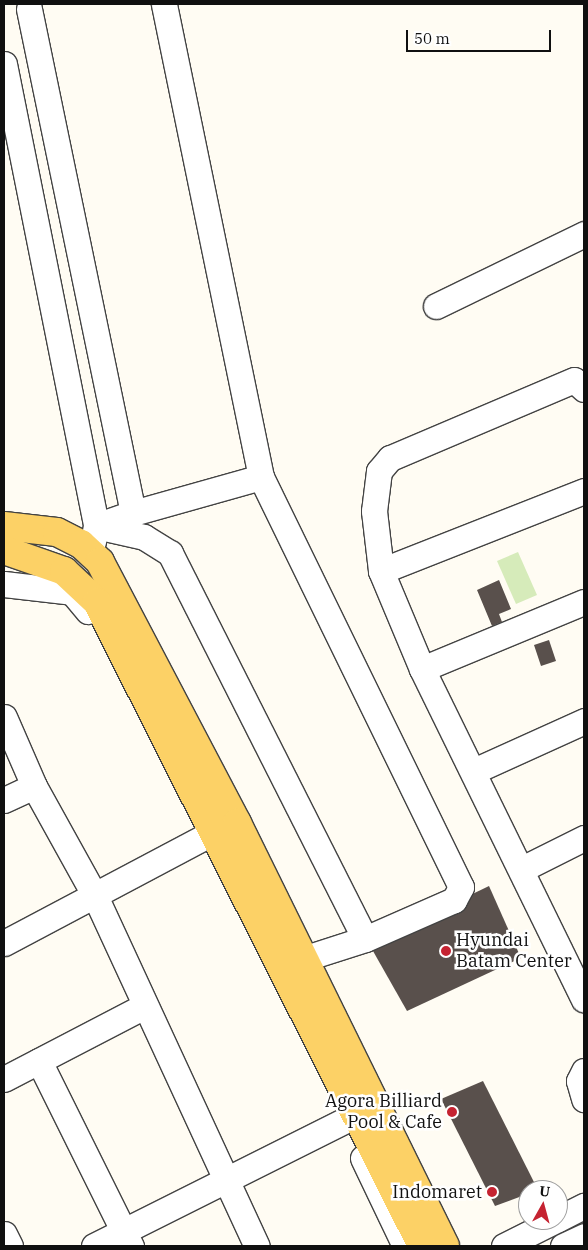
<!DOCTYPE html>
<style>
body{margin:0}
#map{position:relative;width:588px;height:1250px;overflow:hidden;background:#fffcf3;font-family:"IBM Plex Serif",serif}
div>[style]{position:absolute}
[style*='--x']{left:calc(var(--x)*1px);top:calc(var(--y)*1px);width:calc(var(--w)*1px);rotate:calc(var(--a)*1deg)}
.green>*{inset:0;background:#d6ebba}
.building>*{inset:0;background:#59504c}
.roads{filter:drop-shadow(1px 0 #434343) drop-shadow(-1px 0 #434343) drop-shadow(0 1px #434343) drop-shadow(0 -1px #434343)}
.minor>*{height:25px;margin:-12.5px;padding:0 12.5px;transform-origin:12.5px;border-radius:12.5px;background:#fff}
.major>*{height:28px;margin:-14px;padding:0 14px;transform-origin:14px;border-radius:14px;background:#fcd166}
.dots>*{width:14px;height:14px;translate:-50% -50%;box-sizing:border-box;border:2px solid #fff;border-radius:50%}
span{translate:-50% -50%;white-space:nowrap;text-align:center;line-height:1.15;-webkit-text-stroke:5px #fff;paint-order:stroke}
.poi-label{font-size:18px;color:#101010}
.left{translate:0 -50%;text-align:left}
.right{translate:-100% -50%;text-align:right}
.frame{position:absolute;inset:0;border:5px solid #101010;pointer-events:none}
.north{position:absolute;left:518px;top:1180px;width:50px;height:50px;box-sizing:border-box;background:#fff;border:1px solid #9f9f9f;border-radius:50%;rotate:7deg;font-size:14px;font-weight:700;line-height:20px;text-align:center;color:#101010}
.north::after{content:'';display:block;margin:auto;width:18px;height:22px;background:#c52331;clip-path:polygon(50% 0,100% 100%,50% 72%,0 100%)}
.scale{position:absolute;left:406px;top:30px;width:145px;height:22px;box-sizing:border-box;border:2px solid #101010;border-top:0;padding-left:6px;font-size:15px;line-height:18px;white-space:nowrap;color:#101010;-webkit-text-stroke:4px #fff;paint-order:stroke}
</style>
<div id="map">
<div class="green">
<i style="clip-path:polygon(518px 552px,537px 595px,516px 604px,497px 561px)"></i>
</div>
<div class="building">
<i style="clip-path:polygon(499px 580px,511px 609px,499px 614px,502px 622px,492px 626px,477px 590px)"></i>
<i style="clip-path:polygon(549px 640px,556px 661px,541px 666px,534px 645px)"></i>
<i style="clip-path:polygon(489px 886px,521px 958px,407px 1011px,369px 944px)"></i>
<i style="clip-path:polygon(483px 1081px,538px 1190px,495px 1206px,441px 1099px)"></i>
</div>
<div class="roads">
<div class="minor">
<i style="--x:29;--y:9;--w:515;--a:78.34"></i>
<i style="--x:133;--y:513;--w:39;--a:161"></i>
<i style="--x:4;--y:64;--w:471;--a:78.7"></i>
<i style="--x:96;--y:526;--w:16;--a:101"></i>
<i style="--x:436;--y:306;--w:165;--a:-25.9"></i>
<i style="--x:584;--y:389;--w:13;--a:-138"></i>
<i style="--x:574;--y:380;--w:200;--a:157"></i>
<i style="--x:390;--y:458;--w:17;--a:130"></i>
<i style="--x:379;--y:471;--w:40;--a:97.1"></i>
<i style="--x:374;--y:511;--w:60;--a:83.3"></i>
<i style="--x:381;--y:571;--w:106;--a:67.3"></i>
<i style="--x:422;--y:669;--w:368;--a:63.9"></i>
<i style="--x:261;--y:477;--w:456;--a:64"></i>
<i style="--x:461;--y:887;--w:15;--a:118"></i>
<i style="--x:454;--y:900;--w:97;--a:156.3"></i>
<i style="--x:365;--y:939;--w:65;--a:162.1"></i>
<i style="--x:133;--y:513;--w:133;--a:-15.7"></i>
<i style="--x:261;--y:477;--w:483;--a:-101.6"></i>
<i style="--x:96;--y:526;--w:49;--a:12.9"></i>
<i style="--x:144;--y:537;--w:31;--a:32"></i>
<i style="--x:170;--y:553;--w:432;--a:63.2"></i>
<i style="--x:381;--y:571;--w:218;--a:-21.5"></i>
<i style="--x:4;--y:584;--w:68;--a:6.7"></i>
<i style="--x:72;--y:592;--w:25;--a:50"></i>
<i style="--x:422;--y:669;--w:175;--a:-22.5"></i>
<i style="--x:4;--y:717;--w:75;--a:66.5"></i>
<i style="--x:34;--y:786;--w:128;--a:61"></i>
<i style="--x:96;--y:898;--w:383;--a:65.2"></i>
<i style="--x:474;--y:771;--w:121;--a:-24.4"></i>
<i style="--x:4;--y:800;--w:33;--a:-25"></i>
<i style="--x:522;--y:869;--w:69;--a:-26.6"></i>
<i style="--x:4;--y:943;--w:238;--a:-27.9"></i>
<i style="--x:39;--y:1061;--w:207;--a:63.6"></i>
<i style="--x:584;--y:1071;--w:11;--a:117"></i>
<i style="--x:579;--y:1081;--w:19;--a:74"></i>
<i style="--x:4;--y:1079;--w:158;--a:-27.5"></i>
<i style="--x:363;--y:1158;--w:98;--a:64.5"></i>
<i style="--x:558;--y:1219;--w:29;--a:-27"></i>
<i style="--x:4;--y:1234;--w:13;--a:63"></i>
<i style="--x:94;--y:1246;--w:282;--a:-26.6"></i>
<i style="--x:504;--y:1246;--w:58;--a:-26.6"></i>
<i style="--x:563;--y:1246;--w:23;--a:-25"></i>
</div>
<div class="major">
<i style="--x:4;--y:526;--w:53;--a:6.5"></i>
<i style="--x:57;--y:532;--w:27;--a:27"></i>
<i style="--x:81;--y:544;--w:26;--a:43"></i>
<i style="--x:100;--y:562;--w:295;--a:62.3"></i>
<i style="--x:237;--y:823;--w:471;--a:63.8"></i>
<i style="--x:4;--y:550;--w:64;--a:19.3"></i>
<i style="--x:64;--y:571;--w:45;--a:43.2"></i>
<i style="--x:97;--y:602;--w:721;--a:63.22"></i>
</div>
</div>
<div class="dots">
<i style="left:446px;top:951px;background:#c52331"></i>
<i style="left:452px;top:1112px;background:#c52331"></i>
<i style="left:492px;top:1192px;background:#c52331"></i>
</div>
<div class="poi-label">
<span class="left" style="left:456px;top:951px">Hyundai<br>Batam Center</span>
<span class="right" style="left:442px;top:1112px">Agora Billiard<br>Pool &amp; Cafe</span>
<span class="right" style="left:482px;top:1192px">Indomaret</span>
</div>
<div class="frame"></div>
<div class="north">U</div>
<div class="scale">50 m</div>
</div>
